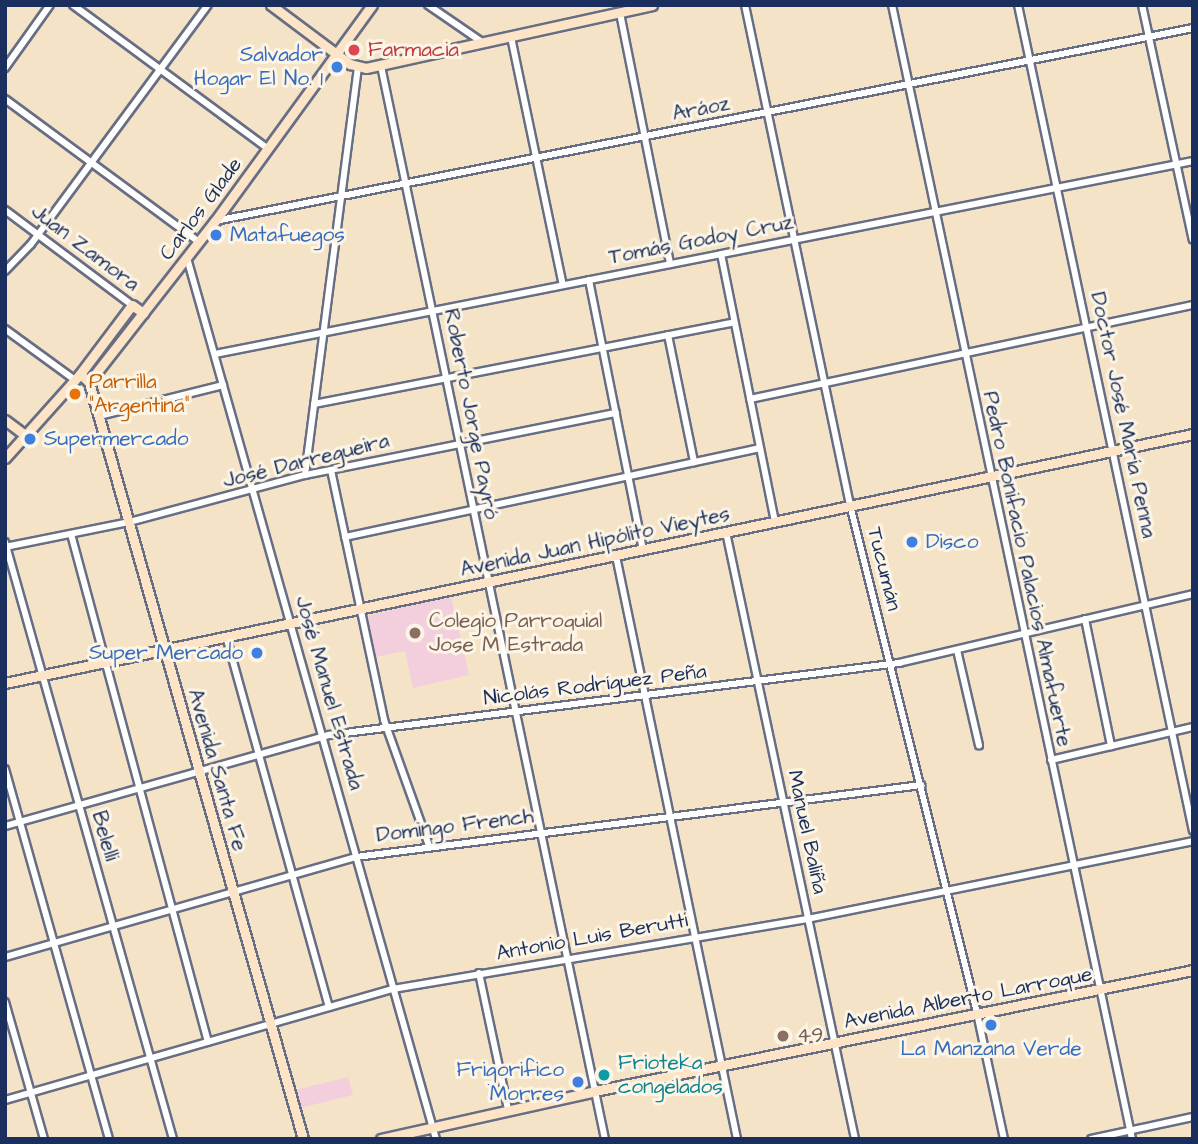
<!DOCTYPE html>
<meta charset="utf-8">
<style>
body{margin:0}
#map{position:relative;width:1198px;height:1144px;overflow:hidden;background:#f5e3c8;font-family:"Architects Daughter",sans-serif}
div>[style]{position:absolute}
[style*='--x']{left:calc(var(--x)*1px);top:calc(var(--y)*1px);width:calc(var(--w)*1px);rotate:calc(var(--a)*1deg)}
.built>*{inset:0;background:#f3cfde}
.roads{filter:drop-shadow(2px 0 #676e83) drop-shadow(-2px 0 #676e83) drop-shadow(0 2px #676e83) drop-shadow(0 -2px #676e83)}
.street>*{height:6px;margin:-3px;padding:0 3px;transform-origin:3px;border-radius:3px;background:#fff}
.secondary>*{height:9px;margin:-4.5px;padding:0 4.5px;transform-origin:4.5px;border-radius:4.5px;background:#fee4c6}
.dots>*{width:19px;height:19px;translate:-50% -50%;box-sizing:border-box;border:4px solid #fcf5e5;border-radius:50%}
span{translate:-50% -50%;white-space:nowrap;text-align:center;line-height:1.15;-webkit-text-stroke:6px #fcf5e5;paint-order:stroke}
.health-label{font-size:21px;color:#be3a42}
.left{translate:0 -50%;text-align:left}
.shop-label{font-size:21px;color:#366cbe}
.right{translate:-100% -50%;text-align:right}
.street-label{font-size:21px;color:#1b2f5e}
.food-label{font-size:21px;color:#c56008}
.education-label{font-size:21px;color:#785e54}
.culture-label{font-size:21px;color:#0d838f}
.frame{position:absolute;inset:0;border:7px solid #1b2f5e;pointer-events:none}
</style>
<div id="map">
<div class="built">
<i style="clip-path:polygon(451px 596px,469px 675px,413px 688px,405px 651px,376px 657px,367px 616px)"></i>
<i style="clip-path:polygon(348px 1077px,353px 1095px,300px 1108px,295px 1090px)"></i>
</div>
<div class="roads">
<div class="street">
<i style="--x:73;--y:5;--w:242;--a:36.4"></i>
<i style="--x:428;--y:5;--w:65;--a:34.4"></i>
<i style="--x:745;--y:5;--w:511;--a:78.14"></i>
<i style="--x:850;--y:505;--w:524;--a:75.96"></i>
<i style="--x:977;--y:1013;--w:129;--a:77.9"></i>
<i style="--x:892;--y:5;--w:1159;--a:78.05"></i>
<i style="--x:1018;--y:5;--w:844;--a:78.04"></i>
<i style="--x:1142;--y:5;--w:240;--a:77.8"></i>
<i style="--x:620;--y:13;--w:256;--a:78.7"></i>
<i style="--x:511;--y:37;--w:253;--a:78.2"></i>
<i style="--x:381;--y:66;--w:1096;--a:78.21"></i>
<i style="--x:5;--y:68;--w:77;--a:-54.5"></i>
<i style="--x:5;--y:99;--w:241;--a:36.4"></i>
<i style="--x:5;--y:210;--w:159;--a:36.8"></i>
<i style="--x:215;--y:221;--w:997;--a:-11.16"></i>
<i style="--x:721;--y:254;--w:273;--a:78.6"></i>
<i style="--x:187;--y:258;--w:916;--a:74.22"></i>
<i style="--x:5;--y:271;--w:37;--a:-46"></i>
<i style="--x:31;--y:244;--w:297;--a:-53.5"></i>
<i style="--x:589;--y:280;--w:275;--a:78.7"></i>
<i style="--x:5;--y:329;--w:87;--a:36.1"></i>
<i style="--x:668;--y:335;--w:130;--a:78.4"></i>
<i style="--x:215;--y:354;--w:997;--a:-11.16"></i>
<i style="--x:750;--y:399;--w:453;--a:-12"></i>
<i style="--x:314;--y:404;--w:428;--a:-11"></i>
<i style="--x:99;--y:416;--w:128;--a:-14"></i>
<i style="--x:331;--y:470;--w:256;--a:78"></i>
<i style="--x:384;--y:720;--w:134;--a:70.3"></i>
<i style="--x:305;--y:475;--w:411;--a:-82.6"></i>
<i style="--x:726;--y:532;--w:621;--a:78"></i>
<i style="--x:71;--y:534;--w:526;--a:74.91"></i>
<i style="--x:345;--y:537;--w:424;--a:-12.1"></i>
<i style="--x:5;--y:542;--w:620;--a:74.28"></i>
<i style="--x:5;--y:547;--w:126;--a:-11.4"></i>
<i style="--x:129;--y:522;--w:182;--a:-15"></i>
<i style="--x:305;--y:475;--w:317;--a:-11.3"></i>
<i style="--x:616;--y:556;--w:595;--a:78.27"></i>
<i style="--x:1085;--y:619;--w:130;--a:78.4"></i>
<i style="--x:226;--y:636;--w:385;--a:74.5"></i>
<i style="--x:957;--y:650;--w:98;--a:77"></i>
<i style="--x:1051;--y:760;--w:146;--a:-13.1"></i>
<i style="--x:5;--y:769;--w:384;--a:74.3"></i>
<i style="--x:5;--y:826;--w:337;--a:-15.7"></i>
<i style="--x:329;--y:735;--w:575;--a:-7.2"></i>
<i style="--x:899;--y:663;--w:302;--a:-13.2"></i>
<i style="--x:5;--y:957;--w:365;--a:-15.9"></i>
<i style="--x:356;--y:857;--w:570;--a:-7.26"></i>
<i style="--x:479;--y:973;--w:139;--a:78"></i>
<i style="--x:5;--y:1002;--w:142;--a:74.1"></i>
<i style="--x:5;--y:1100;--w:404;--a:-16"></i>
<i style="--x:393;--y:989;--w:420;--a:-9.6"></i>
<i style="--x:807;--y:919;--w:394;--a:-11.4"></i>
<i style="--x:1091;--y:1139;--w:104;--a:-12.2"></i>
</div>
<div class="secondary">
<i style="--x:271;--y:5;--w:99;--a:36.8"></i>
<i style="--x:350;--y:64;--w:16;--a:14"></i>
<i style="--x:366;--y:68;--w:293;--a:-12.4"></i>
<i style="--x:80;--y:374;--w:12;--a:42"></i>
<i style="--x:89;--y:382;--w:787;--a:74.21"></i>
<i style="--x:89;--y:382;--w:204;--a:-52"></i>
<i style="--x:215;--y:221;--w:267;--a:-54"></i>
<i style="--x:5;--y:420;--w:26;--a:37"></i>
<i style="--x:5;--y:458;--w:113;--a:-48.2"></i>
<i style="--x:80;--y:374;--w:86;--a:-53"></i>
<i style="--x:132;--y:305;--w:14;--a:36"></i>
<i style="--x:5;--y:683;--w:1214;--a:-11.84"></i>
<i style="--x:381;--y:1139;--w:219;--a:-12.6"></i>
<i style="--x:595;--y:1091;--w:610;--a:-11.44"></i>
</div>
</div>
<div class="dots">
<i style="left:354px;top:50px;background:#e0444e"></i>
<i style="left:337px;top:67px;background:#3f7fe0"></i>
<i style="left:216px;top:235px;background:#3f7fe0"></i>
<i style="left:75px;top:394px;background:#e8710a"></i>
<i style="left:30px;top:439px;background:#3f7fe0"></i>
<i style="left:912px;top:542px;background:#3f7fe0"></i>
<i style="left:415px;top:633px;background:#8d6e63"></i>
<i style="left:257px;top:653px;background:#3f7fe0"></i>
<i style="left:991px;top:1025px;background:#3f7fe0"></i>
<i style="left:783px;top:1036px;background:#8d6e63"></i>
<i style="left:604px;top:1075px;background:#0f9aa8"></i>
<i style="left:578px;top:1082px;background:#3f7fe0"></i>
</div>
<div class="health-label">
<span class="left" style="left:368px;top:50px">Farmacia</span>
</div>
<div class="shop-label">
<span class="right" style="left:323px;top:67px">Salvador<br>Hogar El No. 1</span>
<span class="left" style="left:230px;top:235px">Matafuegos</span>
<span class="left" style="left:44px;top:439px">Supermercado</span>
<span class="left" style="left:926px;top:542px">Disco</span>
<span class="right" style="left:243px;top:653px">Super Mercado</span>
<span style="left:991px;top:1049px">La Manzana Verde</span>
<span class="right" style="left:564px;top:1082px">Frigorifico<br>Morres</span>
</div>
<div class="street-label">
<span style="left:701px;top:109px;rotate:-11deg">Aráoz</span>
<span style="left:201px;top:209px;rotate:-53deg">Carlos Glade</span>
<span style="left:701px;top:240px;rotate:-11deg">Tomás Godoy Cruz</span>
<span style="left:85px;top:248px;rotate:37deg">Juan Zamora</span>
<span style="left:471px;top:414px;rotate:79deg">Roberto Jorge Payró</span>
<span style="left:1123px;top:415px;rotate:78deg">Doctor José María Penna</span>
<span style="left:306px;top:461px;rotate:-14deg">José Darregueira</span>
<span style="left:595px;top:542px;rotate:-12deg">Avenida Juan Hipólito Vieytes</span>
<span style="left:884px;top:569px;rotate:76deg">Tucumán</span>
<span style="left:1027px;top:569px;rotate:78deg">Pedro Bonifacio Palacios Almafuerte</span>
<span style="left:595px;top:685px;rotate:-7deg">Nicolás Rodríguez Peña</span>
<span style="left:329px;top:693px;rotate:74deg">José Manuel Estrada</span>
<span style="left:217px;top:770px;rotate:74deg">Avenida Santa Fe</span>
<span style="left:455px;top:826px;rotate:-7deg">Domingo French</span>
<span style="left:807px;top:832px;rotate:78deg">Manuel Baliña</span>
<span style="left:105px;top:836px;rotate:74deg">Belelli</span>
<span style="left:592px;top:937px;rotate:-10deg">Antonio Luis Berutti</span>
<span style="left:968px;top:998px;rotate:-11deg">Avenida Alberto Larroque</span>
</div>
<div class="food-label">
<span class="left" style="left:89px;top:394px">Parrilla<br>"Argentina"</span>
</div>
<div class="education-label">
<span class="left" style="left:429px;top:633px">Colegio Parroquial<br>Jose M Estrada</span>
<span class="left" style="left:797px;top:1036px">49</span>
</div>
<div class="culture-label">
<span class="left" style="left:618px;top:1075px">Frioteka<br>congelados</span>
</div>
<div class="frame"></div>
</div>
